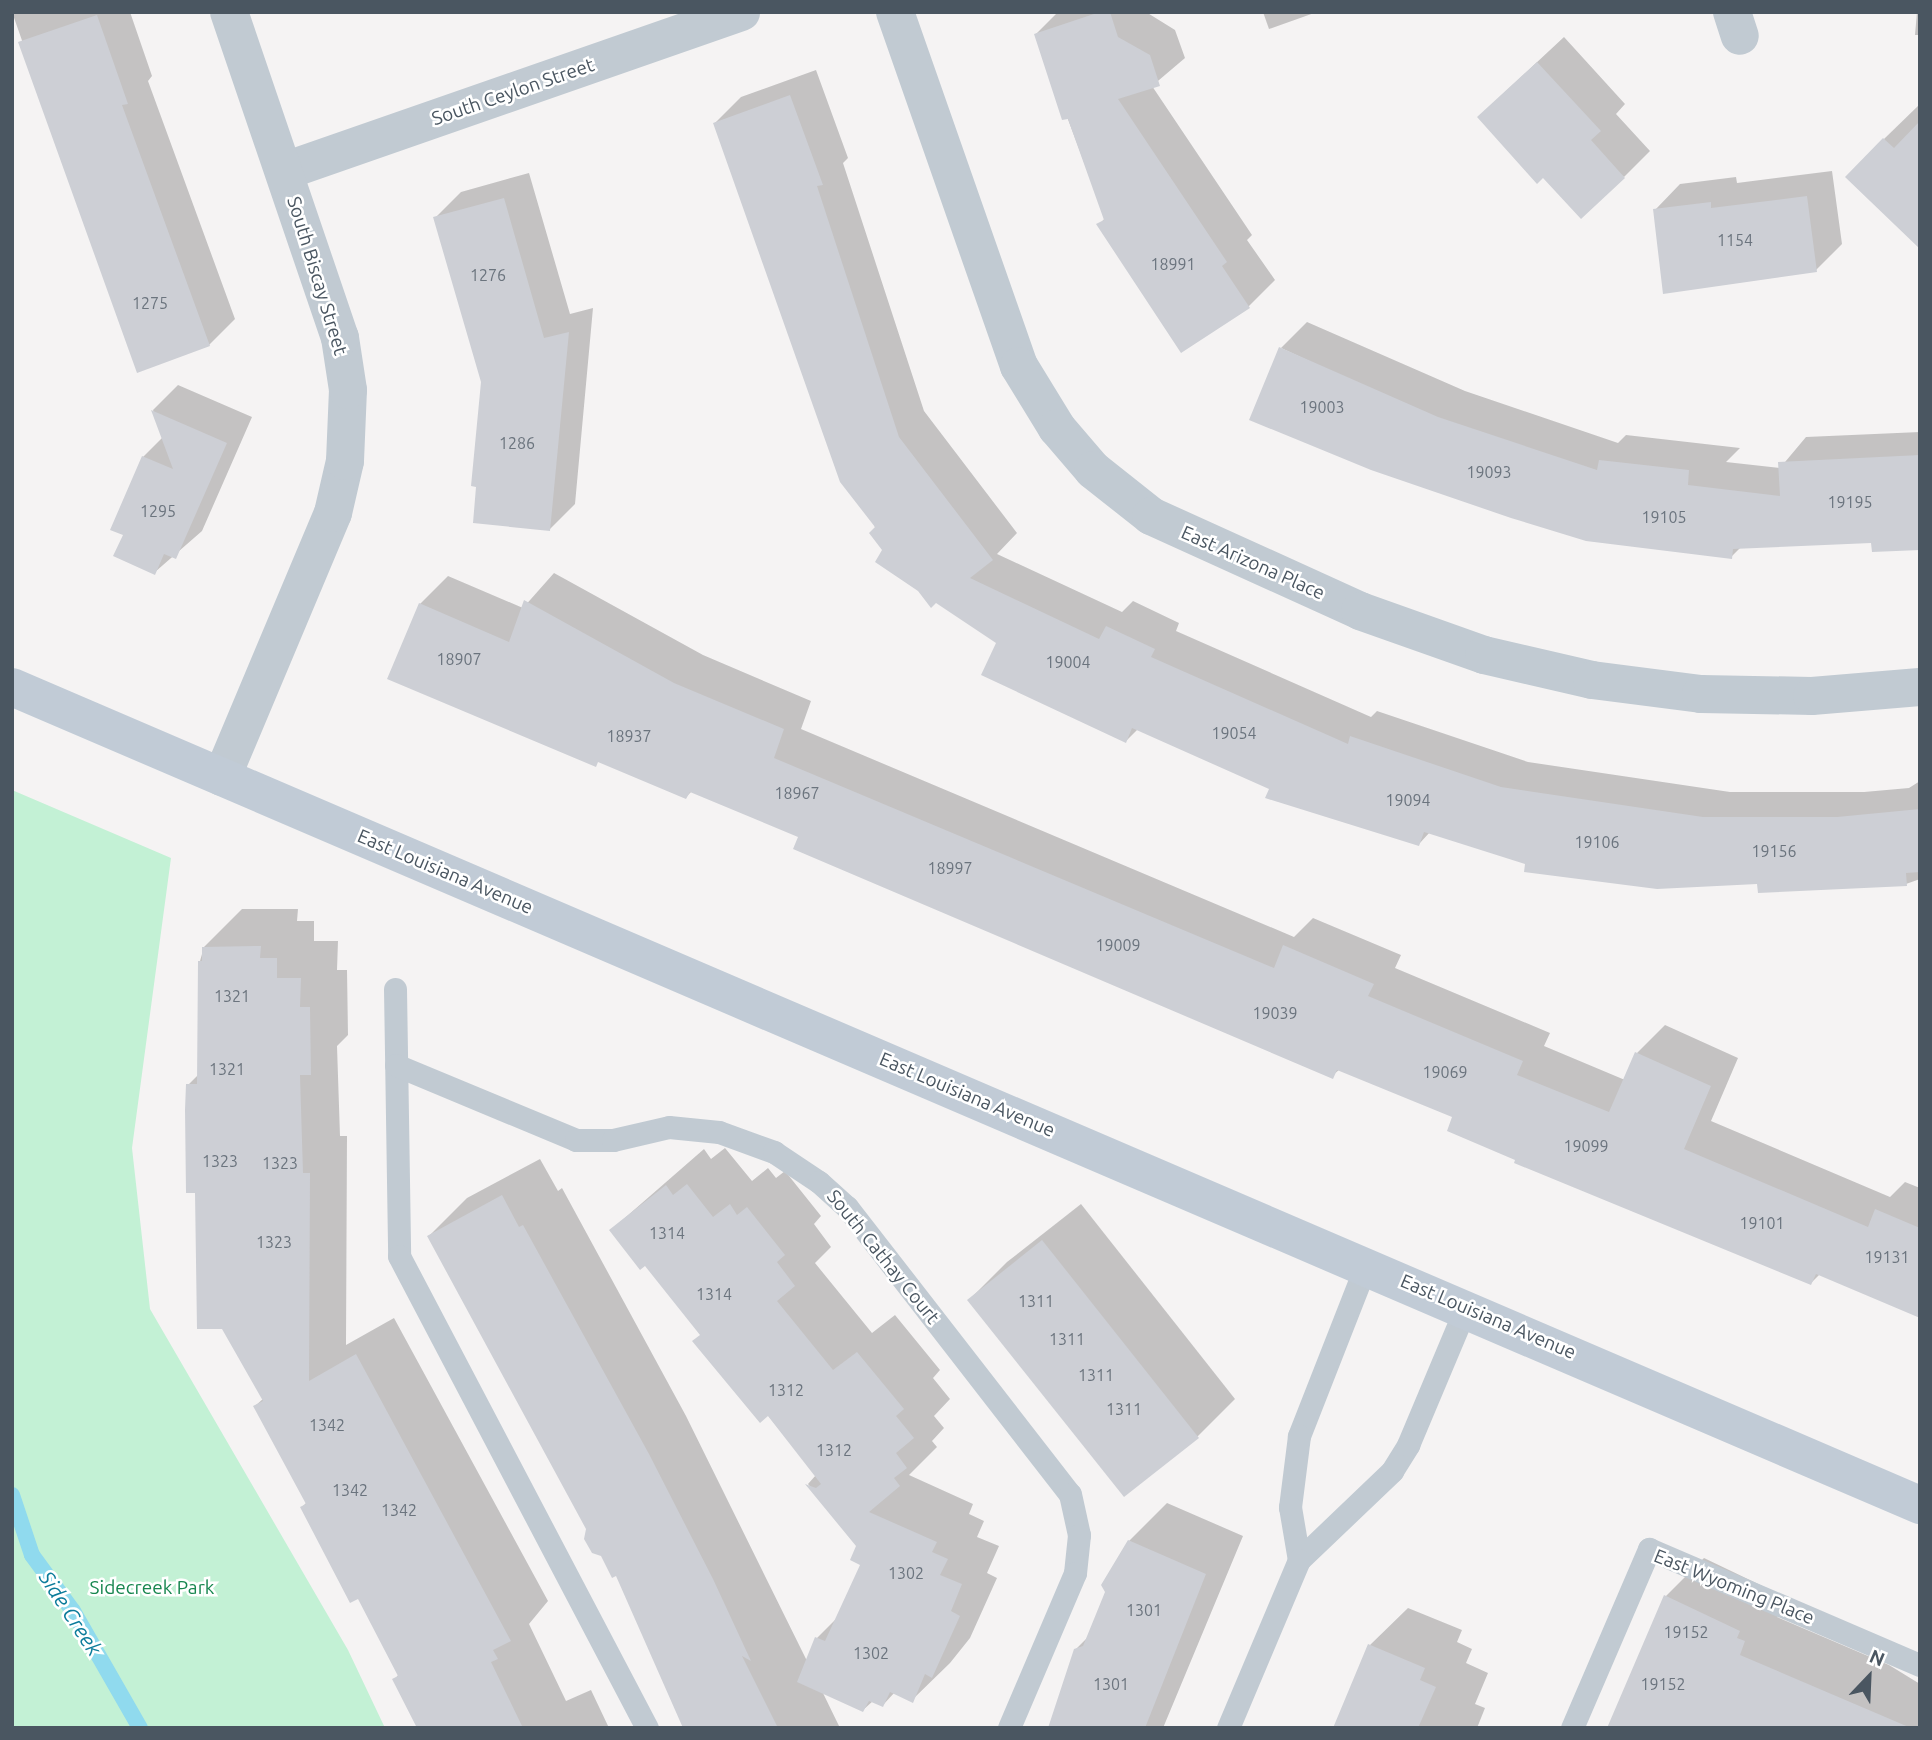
<!DOCTYPE html>
<style>
body{margin:0}
#map{position:relative;width:1932px;height:1740px;overflow:hidden;background:#f5f3f3;font-family:Ubuntu,sans-serif}
div>[style]{position:absolute}
[style*='--x']{left:calc(var(--x)*1px);top:calc(var(--y)*1px);width:calc(var(--w)*1px);rotate:calc(var(--a)*1deg)}
.green>*{inset:0;background:#c3f1d5}
.shadow>*{inset:0;background:#0003}
.stream>*{height:16px;margin:-8px;padding:0 8px;transform-origin:8px;border-radius:8px;background:#90daee}
.building>*{inset:0;background:#cdcfd5}
.lane>*{height:23px;margin:-11.5px;padding:0 11.5px;transform-origin:11.5px;border-radius:11.5px;background:#c1cad2}
.street>*{height:38px;margin:-19px;padding:0 19px;transform-origin:19px;border-radius:19px;background:#c1cad2}
.secondary>*{height:38px;margin:-19px;padding:0 19px;transform-origin:19px;border-radius:19px;background:#c1cbd6}
span{translate:-50% -50%;white-space:nowrap;text-align:center;line-height:1.15;-webkit-text-stroke:5px #fff;paint-order:stroke}
.number-label{font-size:16px;color:#6b747e}
.number-label span{-webkit-text-stroke-width:0}
.street-label{font-size:19px;color:#4a5661}
.park-label{font-size:19px;color:#17864f}
.water-label{font-size:21px;color:#0c7c9b;font-style:italic}
.frame{position:absolute;inset:0;border:14px solid #4a5661;pointer-events:none}
.north{position:absolute;left:1834px;top:1642px;width:70px;height:70px;-webkit-text-stroke:5px #fff;paint-order:stroke;rotate:23deg;font-size:19px;font-weight:700;line-height:28px;text-align:center;color:#4a5661}
.north::after{content:'';display:block;margin:auto;width:24px;height:32px;background:#4a5661;clip-path:polygon(50% 0,100% 100%,50% 72%,0 100%)}
</style>
<div id="map">
<div class="green">
<i style="clip-path:polygon(12px 790px,171px 858px,132px 1148px,150px 1309px,348px 1650px,385px 1728px,12px 1728px)"></i>
</div>
<div class="shadow">
<i style="clip-path:polygon(12px 12px,130px 12px,152px 76px,148px 81px,235px 319px,209px 345px,138px 371px)"></i>
<i style="clip-path:polygon(1058px 12px,1146px 12px,1175px 30px,1185px 58px,1152px 86px,1252px 235px,1247px 240px,1275px 280px,1249px 306px,1182px 350px,1099px 225px,1105px 218px,1036px 34px)"></i>
<i style="clip-path:polygon(1263px 12px,1317px 12px,1269px 29px)"></i>
<i style="clip-path:polygon(1917px 12px,1920px 12px,1920px 35px,1915px 35px)"></i>
<i style="clip-path:polygon(1564px 37px,1625px 104px,1616px 114px,1650px 151px,1624px 177px,1505px 92px)"></i>
<i style="clip-path:polygon(816px 70px,848px 158px,843px 163px,924px 411px,1017px 533px,997px 554px,1122px 612px,1133px 601px,1179px 623px,1176px 631px,1371px 717px,1377px 711px,1528px 762px,1730px 792px,1864px 792px,1909px 788px,1920px 781px,1920px 879px,1906px 884px,1759px 882px,1527px 863px,1430px 832px,1419px 844px,1138px 729px,1126px 741px,884px 550px,715px 123px,741px 97px)"></i>
<i style="clip-path:polygon(1920px 104px,1920px 236px,1884px 139px)"></i>
<i style="clip-path:polygon(1832px 171px,1842px 244px,1816px 270px,1655px 210px,1680px 184px,1736px 177px,1737px 183px)"></i>
<i style="clip-path:polygon(529px 173px,570px 314px,593px 308px,575px 504px,549px 530px,478px 486px,483px 382px,435px 218px,461px 192px)"></i>
<i style="clip-path:polygon(1307px 322px,1465px 391px,1618px 443px,1626px 435px,1740px 448px,1726px 462px,1780px 468px,1806px 437px,1920px 432px,1920px 549px,1873px 541px,1742px 546px,1731px 557px,1281px 348px)"></i>
<i style="clip-path:polygon(178px 385px,252px 417px,202px 531px,155px 572px,125px 534px,143px 457px,163px 437px,153px 410px)"></i>
<i style="clip-path:polygon(554px 573px,703px 655px,811px 701px,801px 729px,1294px 937px,1313px 918px,1401px 955px,1395px 968px,1550px 1033px,1544px 1046px,1625px 1080px,1637px 1053px,1665px 1025px,1738px 1058px,1711px 1121px,1890px 1197px,1905px 1182px,1920px 1188px,1920px 1316px,1820px 1274px,1811px 1283px,1517px 1159px,1455px 1116px,1340px 1069px,1332px 1076px,800px 837px,692px 791px,686px 797px,420px 604px,448px 576px,523px 608px)"></i>
<i style="clip-path:polygon(242px 909px,298px 909px,297px 921px,314px 921px,314px 941px,338px 941px,337px 970px,347px 970px,348px 1035px,337px 1046px,340px 1136px,347px 1136px,346px 1345px,394px 1318px,548px 1601px,529px 1624px,566px 1701px,591px 1690px,609px 1728px,419px 1728px,394px 1680px,399px 1674px,358px 1597px,302px 1507px,307px 1502px,255px 1406px,264px 1398px,223px 1327px,198px 1327px,197px 1191px,188px 1085px,199px 1074px,200px 961px,204px 947px)"></i>
<i style="clip-path:polygon(725px 1148px,752px 1181px,768px 1168px,776px 1178px,785px 1171px,821px 1216px,814px 1224px,831px 1247px,815px 1263px,872px 1333px,895px 1315px,940px 1370px,933px 1378px,950px 1399px,934px 1416px,944px 1428px,932px 1441px,937px 1447px,909px 1475px,973px 1504px,969px 1514px,984px 1521px,977px 1537px,999px 1546px,987px 1573px,997px 1578px,970px 1638px,950px 1663px,912px 1700px,895px 1692px,883px 1705px,873px 1701px,863px 1710px,822px 1691px,840px 1728px,687px 1728px,617px 1574px,429px 1236px,467px 1198px,540px 1159px,558px 1191px,562px 1188px,686px 1416px,807px 1661px,817px 1638px,838px 1617px,862px 1564px,858px 1546px,808px 1484px,816px 1475px,645px 1263px,611px 1230px,704px 1149px,711px 1159px)"></i>
<i style="clip-path:polygon(1081px 1204px,1235px 1399px,1197px 1437px,969px 1300px,1007px 1262px)"></i>
<i style="clip-path:polygon(1167px 1503px,1243px 1536px,1163px 1728px,1050px 1728px,1075px 1650px,1089px 1636px,1129px 1541px)"></i>
<i style="clip-path:polygon(1704px 1558px,1777px 1593px,1782px 1603px,1777px 1617px,1889px 1665px,1920px 1684px,1920px 1728px,1609px 1728px,1666px 1596px)"></i>
<i style="clip-path:polygon(1408px 1608px,1462px 1630px,1457px 1642px,1472px 1649px,1466px 1663px,1488px 1673px,1475px 1704px,1485px 1708px,1477px 1728px,1335px 1728px,1370px 1645px)"></i>
</div>
<div class="stream">
<i style="--x:12;--y:1495;--w:63;--a:71.6"></i>
<i style="--x:32;--y:1555;--w:69;--a:53.8"></i>
<i style="--x:73;--y:1611;--w:135;--a:60.2"></i>
</div>
<div class="building">
<i style="clip-path:polygon(1100px 12px,1110px 12px,1118px 37px,1150px 55px,1160px 86px,1118px 99px,1227px 262px,1222px 266px,1250px 308px,1181px 353px,1096px 224px,1104px 220px,1068px 119px,1062px 120px,1034px 34px)"></i>
<i style="clip-path:polygon(97px 15px,128px 104px,122px 105px,210px 346px,137px 373px,18px 42px)"></i>
<i style="clip-path:polygon(1537px 62px,1601px 131px,1591px 140px,1625px 178px,1581px 219px,1543px 178px,1537px 184px,1477px 117px)"></i>
<i style="clip-path:polygon(790px 95px,823px 185px,817px 186px,899px 437px,993px 560px,970px 578px,1099px 639px,1106px 626px,1155px 649px,1151px 657px,1348px 744px,1350px 736px,1501px 787px,1703px 817px,1837px 817px,1920px 809px,1920px 872px,1906px 873px,1907px 886px,1758px 893px,1757px 884px,1657px 889px,1524px 872px,1525px 864px,1424px 832px,1419px 846px,1265px 798px,1269px 789px,1132px 728px,1126px 743px,981px 675px,996px 643px,936px 603px,931px 608px,918px 591px,875px 562px,882px 550px,869px 533px,875px 527px,840px 482px,713px 123px)"></i>
<i style="clip-path:polygon(1920px 121px,1920px 249px,1845px 177px,1883px 138px,1894px 148px)"></i>
<i style="clip-path:polygon(1807px 196px,1817px 272px,1663px 294px,1653px 209px,1711px 202px,1711px 208px)"></i>
<i style="clip-path:polygon(504px 198px,544px 338px,569px 332px,550px 531px,473px 523px,476px 487px,471px 486px,481px 382px,433px 217px)"></i>
<i style="clip-path:polygon(1279px 347px,1438px 417px,1597px 470px,1599px 460px,1689px 470px,1688px 485px,1780px 496px,1778px 462px,1920px 455px,1920px 550px,1872px 552px,1871px 543px,1733px 549px,1732px 559px,1586px 541px,1511px 518px,1371px 470px,1249px 420px)"></i>
<i style="clip-path:polygon(151px 410px,227px 443px,176px 559px,164px 554px,155px 575px,113px 556px,123px 535px,110px 530px,142px 456px,173px 469px)"></i>
<i style="clip-path:polygon(524px 600px,674px 683px,784px 729px,774px 758px,1274px 968px,1283px 945px,1374px 984px,1368px 996px,1523px 1061px,1517px 1075px,1609px 1112px,1635px 1052px,1711px 1086px,1684px 1149px,1868px 1227px,1875px 1209px,1920px 1228px,1920px 1318px,1816px 1274px,1811px 1285px,1514px 1163px,1515px 1160px,1447px 1131px,1452px 1117px,1337px 1070px,1333px 1079px,793px 849px,798px 837px,690px 792px,686px 799px,598px 762px,596px 767px,387px 679px,419px 603px,509px 642px)"></i>
<i style="clip-path:polygon(261px 946px,260px 958px,277px 958px,277px 978px,301px 978px,300px 1007px,310px 1007px,311px 1075px,300px 1075px,303px 1173px,310px 1173px,309px 1381px,356px 1354px,511px 1641px,493px 1650px,498px 1659px,491px 1662px,523px 1728px,417px 1728px,392px 1679px,398px 1676px,358px 1599px,350px 1603px,300px 1507px,306px 1504px,253px 1406px,263px 1401px,222px 1329px,197px 1329px,195px 1193px,186px 1193px,185px 1110px,186px 1084px,197px 1084px,198px 961px,202px 961px,202px 947px)"></i>
<i style="clip-path:polygon(687px 1184px,713px 1217px,730px 1204px,737px 1215px,747px 1207px,785px 1255px,777px 1262px,795px 1286px,777px 1301px,833px 1370px,857px 1352px,904px 1409px,896px 1416px,914px 1438px,896px 1453px,907px 1468px,894px 1478px,900px 1486px,869px 1512px,937px 1542px,932px 1552px,948px 1559px,940px 1575px,962px 1584px,951px 1611px,960px 1616px,932px 1678px,925px 1674px,913px 1703px,890px 1692px,883px 1707px,869px 1701px,863px 1712px,797px 1682px,815px 1637px,825px 1641px,860px 1565px,850px 1560px,856px 1546px,805px 1484px,816px 1488px,821px 1484px,768px 1416px,760px 1423px,692px 1341px,700px 1335px,645px 1266px,640px 1270px,609px 1230px,666px 1185px,673px 1195px)"></i>
<i style="clip-path:polygon(502px 1195px,519px 1227px,523px 1225px,649px 1454px,713px 1579px,751px 1661px,742px 1656px,778px 1728px,683px 1728px,616px 1576px,612px 1578px,601px 1556px,592px 1553px,584px 1539px,586px 1529px,427px 1236px)"></i>
<i style="clip-path:polygon(1042px 1240px,1199px 1438px,1124px 1497px,967px 1300px)"></i>
<i style="clip-path:polygon(1128px 1540px,1206px 1574px,1145px 1728px,1048px 1728px,1074px 1649px,1083px 1646px,1105px 1592px,1101px 1585px)"></i>
<i style="clip-path:polygon(1664px 1595px,1740px 1631px,1737px 1638px,1745px 1641px,1740px 1655px,1911px 1728px,1607px 1728px)"></i>
<i style="clip-path:polygon(1368px 1644px,1425px 1668px,1420px 1680px,1436px 1687px,1418px 1728px,1333px 1728px)"></i>
</div>
<div class="lane">
<i style="--x:395;--y:989;--w:267;--a:89.1"></i>
<i style="--x:399;--y:1256;--w:533;--a:62.28"></i>
<i style="--x:396;--y:1065;--w:195;--a:22.6"></i>
<i style="--x:576;--y:1140;--w:37;--a:0"></i>
<i style="--x:613;--y:1140;--w:57;--a:-13.1"></i>
<i style="--x:669;--y:1127;--w:50;--a:5.7"></i>
<i style="--x:719;--y:1132;--w:59;--a:20"></i>
<i style="--x:774;--y:1152;--w:54;--a:33.7"></i>
<i style="--x:819;--y:1182;--w:38;--a:42"></i>
<i style="--x:847;--y:1207;--w:363;--a:52.2"></i>
<i style="--x:1070;--y:1494;--w:42;--a:77.6"></i>
<i style="--x:1079;--y:1535;--w:38;--a:96"></i>
<i style="--x:1075;--y:1573;--w:168;--a:113.1"></i>
<i style="--x:1366;--y:1265;--w:184;--a:111.4"></i>
<i style="--x:1299;--y:1436;--w:72;--a:97.2"></i>
<i style="--x:1290;--y:1507;--w:54;--a:80.4"></i>
<i style="--x:1299;--y:1560;--w:129;--a:-43.7"></i>
<i style="--x:1392;--y:1471;--w:31;--a:-58"></i>
<i style="--x:1408;--y:1445;--w:150;--a:-67.2"></i>
<i style="--x:1228;--y:1728;--w:182;--a:-67.1"></i>
<i style="--x:1572;--y:1728;--w:195;--a:-66.7"></i>
<i style="--x:1649;--y:1549;--w:295;--a:23.2"></i>
</div>
<div class="street">
<i style="--x:895;--y:12;--w:375;--a:70.7"></i>
<i style="--x:1019;--y:366;--w:73;--a:58.5"></i>
<i style="--x:1057;--y:428;--w:55;--a:49.4"></i>
<i style="--x:1093;--y:470;--w:74;--a:38.4"></i>
<i style="--x:1151;--y:516;--w:230;--a:24.4"></i>
<i style="--x:1360;--y:611;--w:132;--a:19.5"></i>
<i style="--x:1484;--y:655;--w:111;--a:13"></i>
<i style="--x:1592;--y:680;--w:110;--a:7.3"></i>
<i style="--x:1701;--y:694;--w:111;--a:1"></i>
<i style="--x:1812;--y:696;--w:108;--a:-4.8"></i>
<i style="--x:1732;--y:12;--w:25;--a:72"></i>
<i style="--x:285;--y:171;--w:483;--a:-19.2"></i>
<i style="--x:222;--y:777;--w:286;--a:-67.2"></i>
<i style="--x:333;--y:513;--w:53;--a:-77"></i>
<i style="--x:345;--y:461;--w:71;--a:-87.6"></i>
<i style="--x:348;--y:390;--w:53;--a:-98.7"></i>
<i style="--x:340;--y:338;--w:344;--a:-108.8"></i>
</div>
<div class="secondary">
<i style="--x:12;--y:687;--w:2076;--a:23.21"></i>
</div>
<div class="number-label">
<span style="left:1735px;top:240px">1154</span>
<span style="left:1173px;top:264px">18991</span>
<span style="left:488px;top:275px">1276</span>
<span style="left:150px;top:303px">1275</span>
<span style="left:1322px;top:407px">19003</span>
<span style="left:517px;top:443px">1286</span>
<span style="left:1489px;top:472px">19093</span>
<span style="left:1850px;top:502px">19195</span>
<span style="left:158px;top:511px">1295</span>
<span style="left:1664px;top:517px">19105</span>
<span style="left:459px;top:659px">18907</span>
<span style="left:1068px;top:662px">19004</span>
<span style="left:1234px;top:733px">19054</span>
<span style="left:629px;top:736px">18937</span>
<span style="left:797px;top:793px">18967</span>
<span style="left:1408px;top:800px">19094</span>
<span style="left:1597px;top:842px">19106</span>
<span style="left:1774px;top:851px">19156</span>
<span style="left:950px;top:868px">18997</span>
<span style="left:1118px;top:945px">19009</span>
<span style="left:232px;top:996px">1321</span>
<span style="left:1275px;top:1013px">19039</span>
<span style="left:227px;top:1069px">1321</span>
<span style="left:1445px;top:1072px">19069</span>
<span style="left:1586px;top:1146px">19099</span>
<span style="left:220px;top:1161px">1323</span>
<span style="left:280px;top:1163px">1323</span>
<span style="left:1762px;top:1223px">19101</span>
<span style="left:667px;top:1233px">1314</span>
<span style="left:274px;top:1242px">1323</span>
<span style="left:1887px;top:1257px">19131</span>
<span style="left:714px;top:1294px">1314</span>
<span style="left:1036px;top:1301px">1311</span>
<span style="left:1067px;top:1339px">1311</span>
<span style="left:1096px;top:1375px">1311</span>
<span style="left:786px;top:1390px">1312</span>
<span style="left:1124px;top:1409px">1311</span>
<span style="left:327px;top:1425px">1342</span>
<span style="left:834px;top:1450px">1312</span>
<span style="left:350px;top:1490px">1342</span>
<span style="left:399px;top:1510px">1342</span>
<span style="left:906px;top:1573px">1302</span>
<span style="left:1144px;top:1610px">1301</span>
<span style="left:1686px;top:1632px">19152</span>
<span style="left:871px;top:1653px">1302</span>
<span style="left:1111px;top:1684px">1301</span>
<span style="left:1663px;top:1684px">19152</span>
</div>
<div class="street-label">
<span style="left:513px;top:92px;rotate:-19deg">South Ceylon Street</span>
<span style="left:317px;top:276px;rotate:73deg">South Biscay Street</span>
<span style="left:1253px;top:563px;rotate:24deg">East Arizona Place</span>
<span style="left:445px;top:872px;rotate:23deg">East Louisiana Avenue</span>
<span style="left:967px;top:1095px;rotate:23deg">East Louisiana Avenue</span>
<span style="left:883px;top:1257px;rotate:51deg">South Cathay Court</span>
<span style="left:1488px;top:1317px;rotate:23deg">East Louisiana Avenue</span>
<span style="left:1734px;top:1587px;rotate:22deg">East Wyoming Place</span>
</div>
<div class="park-label">
<span style="left:152px;top:1588px">Sidecreek Park</span>
</div>
<div class="water-label">
<span style="left:71px;top:1613px;rotate:57deg">Side Creek</span>
</div>
<div class="frame"></div>
<div class="north">N</div>
</div>
